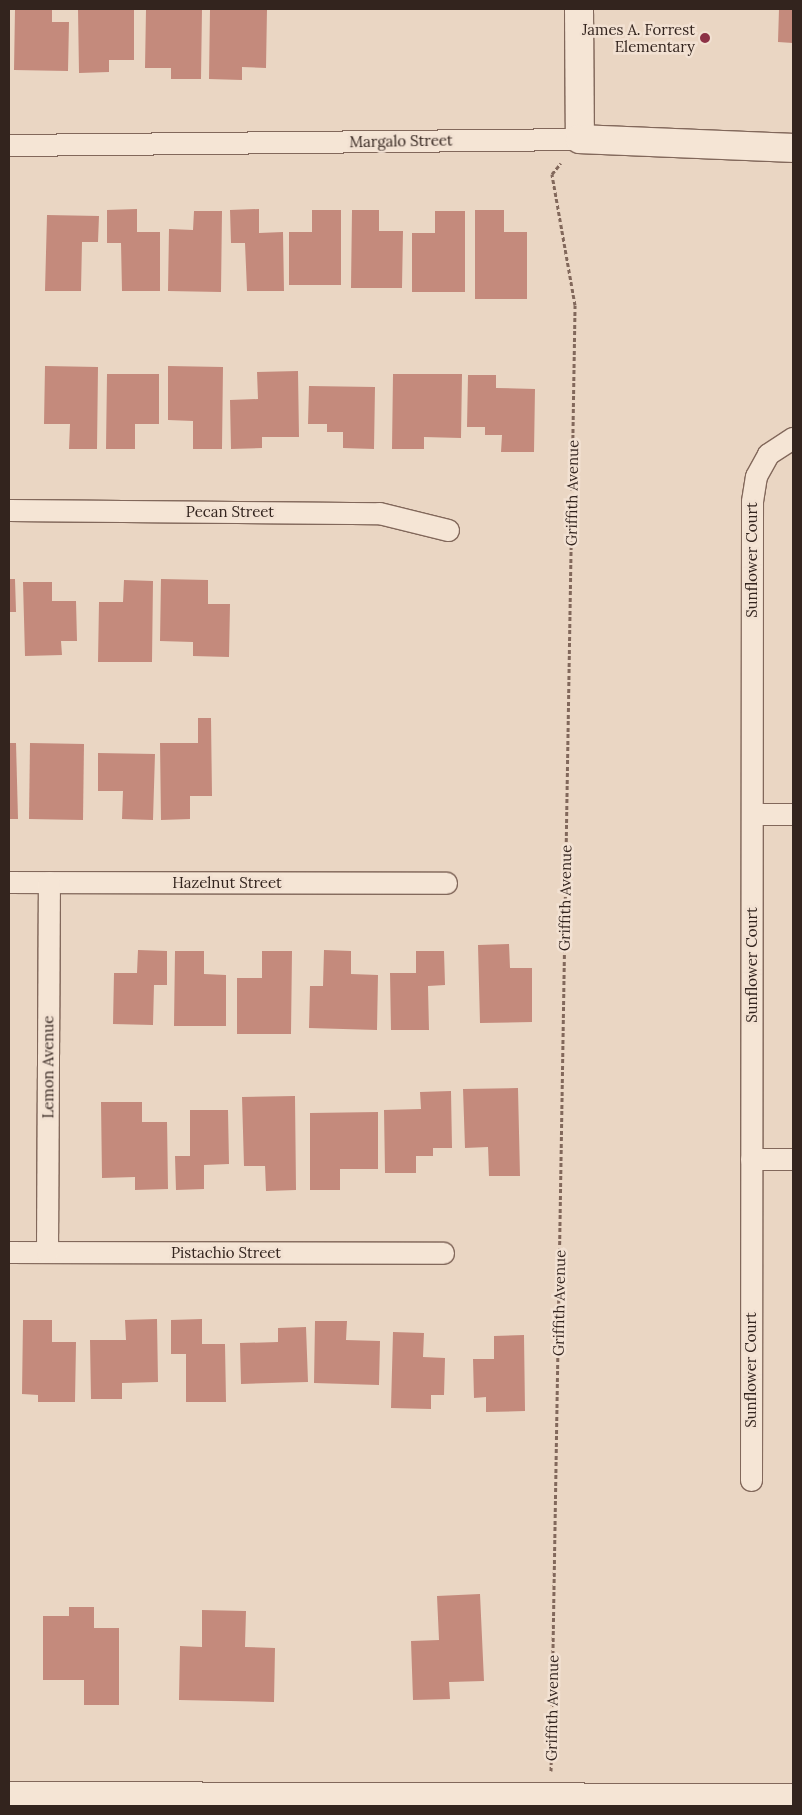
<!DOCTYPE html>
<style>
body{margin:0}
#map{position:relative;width:802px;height:1815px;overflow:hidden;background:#ead6c3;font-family:Lora,serif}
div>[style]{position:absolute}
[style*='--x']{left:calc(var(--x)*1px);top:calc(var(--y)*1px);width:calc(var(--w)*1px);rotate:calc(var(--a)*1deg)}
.building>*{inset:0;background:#c48a7c}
.path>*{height:3px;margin-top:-1.5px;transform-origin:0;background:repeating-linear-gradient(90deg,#82685b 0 4px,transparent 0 6.5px)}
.roads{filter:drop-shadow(1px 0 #82685b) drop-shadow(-1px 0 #82685b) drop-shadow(0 1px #82685b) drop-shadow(0 -1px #82685b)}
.street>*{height:21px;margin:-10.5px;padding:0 10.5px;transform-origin:10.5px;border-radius:10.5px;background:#f5e5d5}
.secondary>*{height:28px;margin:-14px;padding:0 14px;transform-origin:14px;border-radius:14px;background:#f5e5d5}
.dots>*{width:14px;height:14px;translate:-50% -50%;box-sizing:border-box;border:2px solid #f2e1d2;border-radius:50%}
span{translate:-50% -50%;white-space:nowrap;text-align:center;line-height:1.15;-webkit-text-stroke:5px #f2e1d2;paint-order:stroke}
.poi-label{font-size:15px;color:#33241e}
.right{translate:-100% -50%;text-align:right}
.street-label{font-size:15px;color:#33241e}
.frame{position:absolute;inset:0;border:10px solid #33241e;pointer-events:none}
</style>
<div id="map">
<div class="building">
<i style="clip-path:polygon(15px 9px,52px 9px,52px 22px,69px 22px,68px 71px,14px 70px)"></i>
<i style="clip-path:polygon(78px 9px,134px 9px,134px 60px,109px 60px,109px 72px,79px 73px)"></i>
<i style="clip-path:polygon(146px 9px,202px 9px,201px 79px,171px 79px,171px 68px,145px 68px)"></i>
<i style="clip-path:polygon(210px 9px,267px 9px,266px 68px,242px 67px,242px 80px,209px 79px)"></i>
<i style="clip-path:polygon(779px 9px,793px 9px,793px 43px,778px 42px)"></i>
<i style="clip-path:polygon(137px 209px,137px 232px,160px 232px,160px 291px,122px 291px,121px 243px,107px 243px,107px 210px)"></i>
<i style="clip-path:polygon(259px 209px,259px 233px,283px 232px,284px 291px,247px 291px,245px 243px,231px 243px,230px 210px)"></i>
<i style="clip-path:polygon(312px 210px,341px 210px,341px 285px,289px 285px,289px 232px,312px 232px)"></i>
<i style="clip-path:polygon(352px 210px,379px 210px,379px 231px,403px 231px,402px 288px,351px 288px)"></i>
<i style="clip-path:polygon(475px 210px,504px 210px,504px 232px,527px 232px,527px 299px,475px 299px)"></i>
<i style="clip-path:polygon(194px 211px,222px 211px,221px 292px,168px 291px,169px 229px,193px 230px)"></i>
<i style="clip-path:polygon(435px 211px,465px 211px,465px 292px,412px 292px,412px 233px,435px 233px)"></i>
<i style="clip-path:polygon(47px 215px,99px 216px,98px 242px,82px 242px,81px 291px,45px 291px)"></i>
<i style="clip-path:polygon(45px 366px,98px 367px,97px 449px,69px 449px,70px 424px,44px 424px)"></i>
<i style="clip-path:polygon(168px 366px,223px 367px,222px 449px,193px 449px,193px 421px,168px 420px)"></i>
<i style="clip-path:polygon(298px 371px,299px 437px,262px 437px,262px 448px,231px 449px,230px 400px,258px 399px,257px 372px)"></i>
<i style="clip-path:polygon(107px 374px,159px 374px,159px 424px,135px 424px,135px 449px,106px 449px)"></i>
<i style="clip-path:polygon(393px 374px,462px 374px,461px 438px,424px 437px,424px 449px,392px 449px)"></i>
<i style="clip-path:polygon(468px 375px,496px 375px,496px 388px,535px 389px,534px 452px,501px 452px,502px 435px,485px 435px,485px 427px,467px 427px)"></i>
<i style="clip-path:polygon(309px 386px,375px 387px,374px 449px,343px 448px,343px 432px,327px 432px,327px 424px,308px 424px)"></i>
<i style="clip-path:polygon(9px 579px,15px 579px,16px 612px,9px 612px)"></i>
<i style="clip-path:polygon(161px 579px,208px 580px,208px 604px,230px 604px,229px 657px,193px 656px,193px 642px,160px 641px)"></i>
<i style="clip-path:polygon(124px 580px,153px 581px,152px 662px,98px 662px,99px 602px,123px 602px)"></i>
<i style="clip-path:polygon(23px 582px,52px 582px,52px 601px,76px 601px,77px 641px,61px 641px,62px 655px,25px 656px)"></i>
<i style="clip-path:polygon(198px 718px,211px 718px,212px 796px,190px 796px,190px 819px,161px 820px,160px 743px,198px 743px)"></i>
<i style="clip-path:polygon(9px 743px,16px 743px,18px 819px,9px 819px)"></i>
<i style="clip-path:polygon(30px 743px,84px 744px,83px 820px,29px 819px)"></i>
<i style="clip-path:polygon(98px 753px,155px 754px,153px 820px,122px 819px,123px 791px,98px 791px)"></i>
<i style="clip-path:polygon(509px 944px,510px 968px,532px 968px,532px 1022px,480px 1023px,478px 945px)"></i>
<i style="clip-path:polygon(138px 950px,167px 951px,167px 985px,154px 985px,153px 1025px,113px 1024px,114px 973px,137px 973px)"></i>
<i style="clip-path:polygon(324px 950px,351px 951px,351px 974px,378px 975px,377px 1030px,309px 1028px,310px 986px,323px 986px)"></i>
<i style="clip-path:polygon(175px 951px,204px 951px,204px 974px,226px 975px,226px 1026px,174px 1026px)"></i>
<i style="clip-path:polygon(262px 951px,292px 951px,291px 1034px,237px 1034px,237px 978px,262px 978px)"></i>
<i style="clip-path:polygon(416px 951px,444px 951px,445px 985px,428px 986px,429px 1030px,391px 1030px,390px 973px,416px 973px)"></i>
<i style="clip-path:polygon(518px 1088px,520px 1176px,489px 1176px,488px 1147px,465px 1148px,463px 1089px)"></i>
<i style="clip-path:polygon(451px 1091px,452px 1148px,433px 1148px,433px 1156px,416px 1156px,416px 1173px,385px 1173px,384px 1110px,421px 1109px,420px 1092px)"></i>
<i style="clip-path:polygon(295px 1096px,296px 1190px,266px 1191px,265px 1166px,244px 1166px,242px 1097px)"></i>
<i style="clip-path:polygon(101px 1102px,142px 1102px,142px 1122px,167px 1122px,168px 1189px,135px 1190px,135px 1177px,102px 1178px)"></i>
<i style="clip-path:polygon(190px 1110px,228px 1110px,229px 1164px,204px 1165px,204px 1189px,176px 1190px,175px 1156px,190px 1156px)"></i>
<i style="clip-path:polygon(378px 1112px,378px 1169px,340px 1169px,340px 1190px,310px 1190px,310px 1113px)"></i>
<i style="clip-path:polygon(157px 1319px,158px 1382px,122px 1383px,122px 1399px,91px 1399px,90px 1340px,126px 1340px,125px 1320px)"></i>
<i style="clip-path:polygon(202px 1319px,202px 1344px,225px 1344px,226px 1402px,186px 1402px,186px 1354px,171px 1354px,171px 1320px)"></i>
<i style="clip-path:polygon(23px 1320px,52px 1320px,52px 1342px,76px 1342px,75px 1402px,38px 1402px,38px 1395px,22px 1394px)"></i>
<i style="clip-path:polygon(315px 1321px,347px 1321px,346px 1340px,380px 1341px,379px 1385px,314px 1383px)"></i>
<i style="clip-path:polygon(306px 1327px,308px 1382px,241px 1384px,240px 1343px,278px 1342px,278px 1328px)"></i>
<i style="clip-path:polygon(393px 1332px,424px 1333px,423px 1357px,445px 1358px,444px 1395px,431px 1395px,431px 1409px,391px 1408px)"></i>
<i style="clip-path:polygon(524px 1335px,525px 1411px,486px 1412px,486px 1397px,474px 1398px,473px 1359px,494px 1359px,494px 1336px)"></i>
<i style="clip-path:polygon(480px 1594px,484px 1681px,449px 1682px,450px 1699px,413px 1700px,411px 1641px,439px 1640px,437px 1596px)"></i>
<i style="clip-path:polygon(69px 1607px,94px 1607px,94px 1628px,119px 1628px,119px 1705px,84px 1705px,84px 1680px,43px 1680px,43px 1616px,69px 1616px)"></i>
<i style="clip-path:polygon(202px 1610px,246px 1611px,245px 1647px,275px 1648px,274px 1702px,179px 1700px,180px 1646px,202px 1647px)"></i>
</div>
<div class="path">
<i style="--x:551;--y:1771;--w:1466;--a:-89.06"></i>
<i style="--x:575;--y:305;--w:133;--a:-100"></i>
<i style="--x:552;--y:174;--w:14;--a:-51"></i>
</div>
<div class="roads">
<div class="street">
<i style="--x:9;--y:145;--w:571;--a:-0.6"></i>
<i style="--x:9;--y:510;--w:370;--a:0.5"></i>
<i style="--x:379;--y:513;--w:71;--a:13.8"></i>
<i style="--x:752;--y:814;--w:41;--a:0"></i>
<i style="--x:9;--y:882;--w:437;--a:0.1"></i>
<i style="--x:751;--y:1159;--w:42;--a:0"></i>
<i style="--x:9;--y:1252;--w:434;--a:0.1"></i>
<i style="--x:47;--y:1252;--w:370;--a:-89.7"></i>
<i style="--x:751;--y:1480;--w:979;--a:-89.94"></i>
<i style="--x:752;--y:501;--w:25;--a:-81"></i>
<i style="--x:756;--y:476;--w:25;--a:-61"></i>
<i style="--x:768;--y:454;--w:30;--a:-33"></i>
</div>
<div class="secondary">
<i style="--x:579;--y:9;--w:130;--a:89.6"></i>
<i style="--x:580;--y:139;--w:213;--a:2.4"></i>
<i style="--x:9;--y:1796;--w:784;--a:0.15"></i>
</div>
</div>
<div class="dots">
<i style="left:705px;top:38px;background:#8c3145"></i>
</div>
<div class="poi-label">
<span class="right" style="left:695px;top:38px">James A. Forrest<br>Elementary</span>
</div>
<div class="street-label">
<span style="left:401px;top:141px;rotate:-1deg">Margalo Street</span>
<span style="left:572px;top:493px;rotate:-89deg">Griffith Avenue</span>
<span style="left:230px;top:512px">Pecan Street</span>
<span style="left:752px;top:560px;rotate:-90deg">Sunflower Court</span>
<span style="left:227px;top:883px">Hazelnut Street</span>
<span style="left:565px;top:898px;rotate:-89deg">Griffith Avenue</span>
<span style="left:752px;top:965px;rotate:-90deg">Sunflower Court</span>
<span style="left:48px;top:1067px;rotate:-90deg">Lemon Avenue</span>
<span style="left:226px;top:1253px">Pistachio Street</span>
<span style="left:559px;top:1303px;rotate:-89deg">Griffith Avenue</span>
<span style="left:751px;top:1370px;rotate:-90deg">Sunflower Court</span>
<span style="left:552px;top:1708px;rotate:-89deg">Griffith Avenue</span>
</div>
<div class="frame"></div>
</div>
